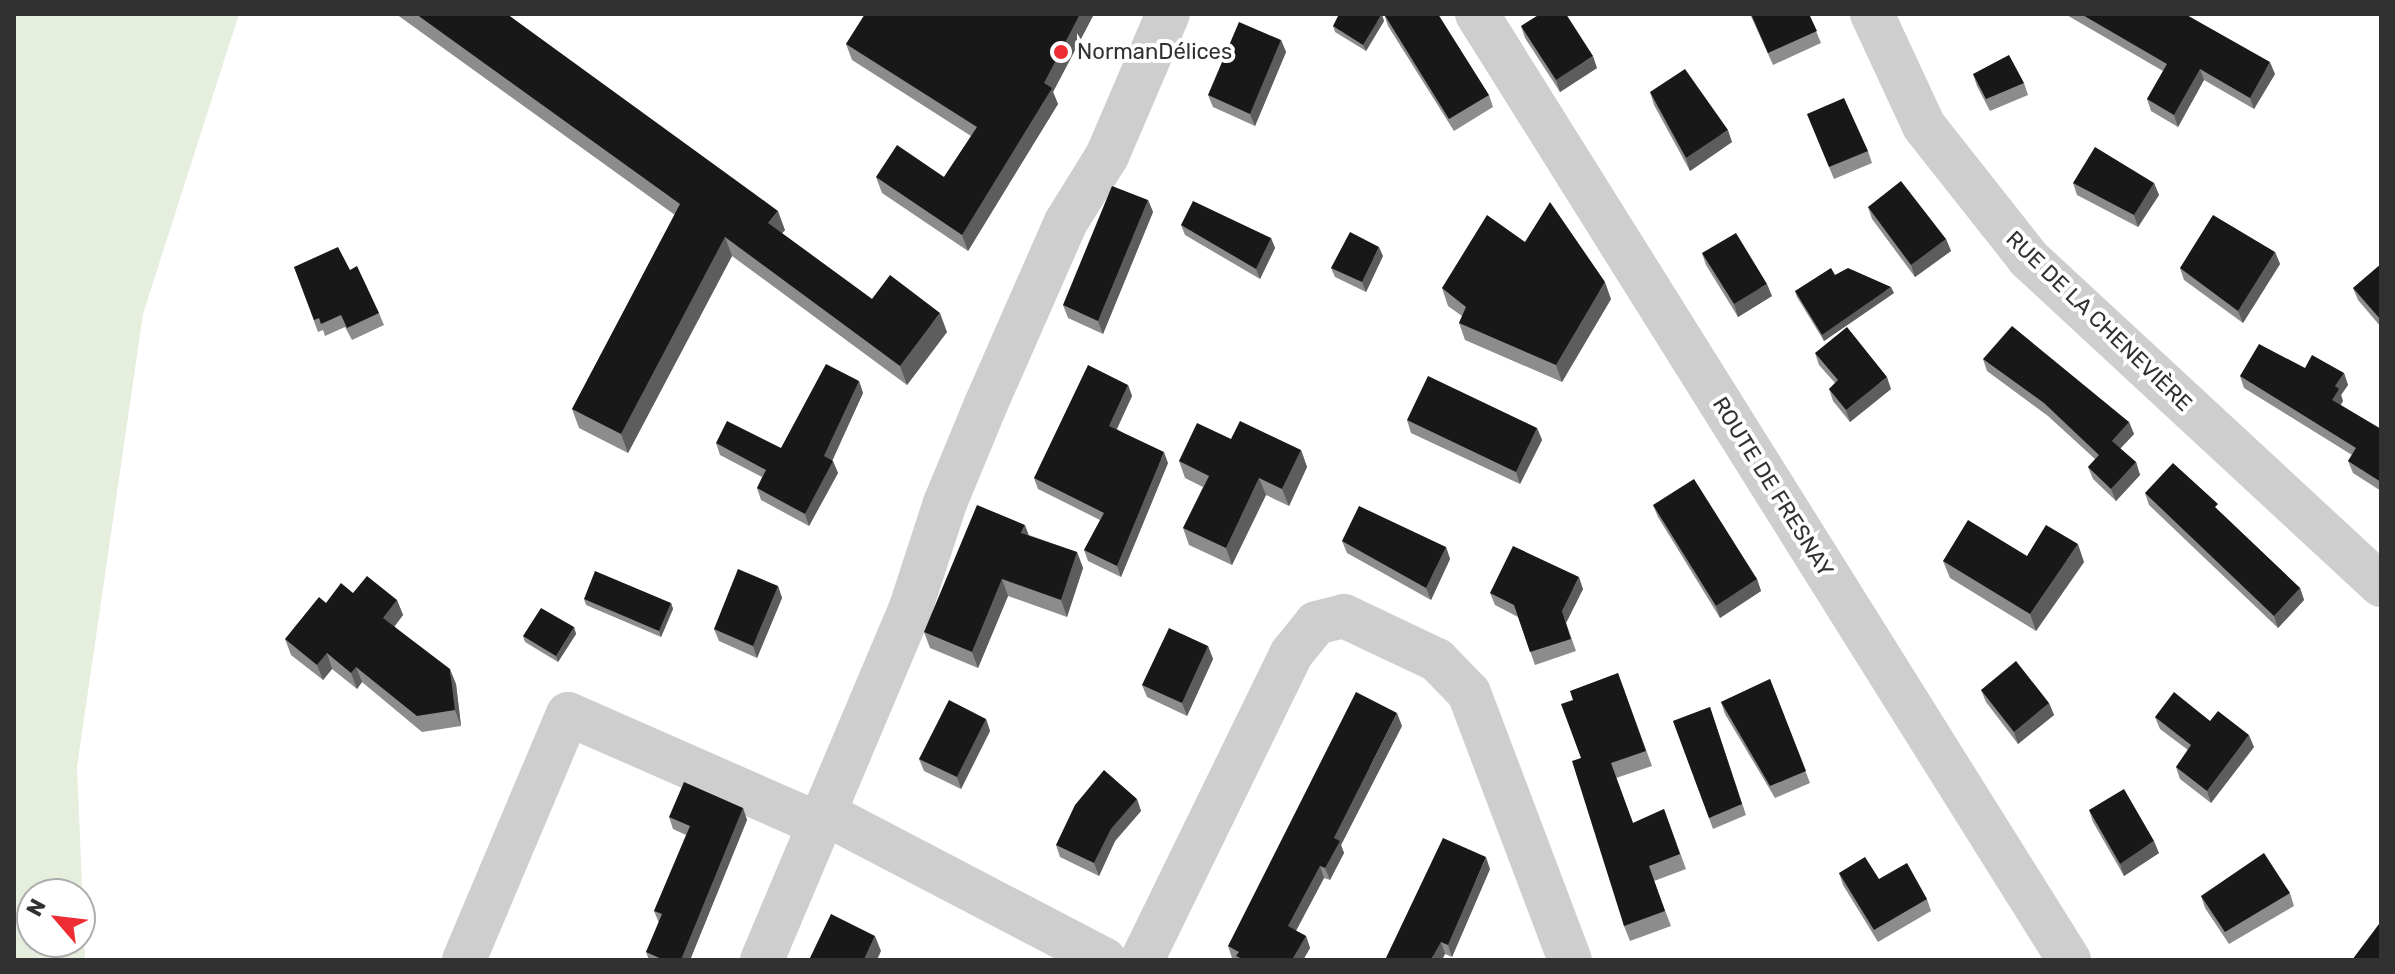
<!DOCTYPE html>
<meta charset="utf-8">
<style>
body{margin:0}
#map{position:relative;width:2395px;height:974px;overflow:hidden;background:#fff;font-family:Rubik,sans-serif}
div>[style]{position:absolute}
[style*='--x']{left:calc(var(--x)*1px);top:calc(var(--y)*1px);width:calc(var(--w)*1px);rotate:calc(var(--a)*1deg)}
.green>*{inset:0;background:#e6eede}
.minor>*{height:44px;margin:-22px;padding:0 22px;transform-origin:22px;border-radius:22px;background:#cecece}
.wall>*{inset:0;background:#8c8c8c}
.shaded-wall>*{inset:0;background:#5d5d5d}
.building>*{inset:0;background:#181818}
.dots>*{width:22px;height:22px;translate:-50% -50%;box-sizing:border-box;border:4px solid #fff;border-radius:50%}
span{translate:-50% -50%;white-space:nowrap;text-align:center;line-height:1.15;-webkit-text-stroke:8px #fff;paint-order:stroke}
.poi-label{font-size:22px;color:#313131}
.left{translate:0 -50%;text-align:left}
.street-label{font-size:22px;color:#313131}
.frame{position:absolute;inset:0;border:16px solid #313131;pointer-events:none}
.north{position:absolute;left:16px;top:878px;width:80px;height:80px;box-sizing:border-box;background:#fff;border:2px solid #adadad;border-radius:50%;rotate:298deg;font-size:22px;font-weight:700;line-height:32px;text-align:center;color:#313131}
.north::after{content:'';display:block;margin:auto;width:28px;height:36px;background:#ee2c34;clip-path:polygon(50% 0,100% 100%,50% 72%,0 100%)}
</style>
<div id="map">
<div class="green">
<i style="clip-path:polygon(evenodd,14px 14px,239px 14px,143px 314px,77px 767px,85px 960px,14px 960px,14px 14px,32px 894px,80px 894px,80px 942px,32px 942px,32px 894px)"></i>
</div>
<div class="minor">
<i style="--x:1477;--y:14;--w:1116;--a:57.96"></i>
<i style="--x:1872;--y:14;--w:123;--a:65.1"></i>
<i style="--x:1924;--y:126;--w:169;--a:51.7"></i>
<i style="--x:2029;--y:259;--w:480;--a:42.8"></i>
<i style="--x:822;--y:812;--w:319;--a:27.6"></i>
<i style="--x:464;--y:960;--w:267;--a:-67.1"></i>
<i style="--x:568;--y:714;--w:273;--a:23.7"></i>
<i style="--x:762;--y:960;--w:383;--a:-67.1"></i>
<i style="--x:911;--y:607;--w:109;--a:-71.9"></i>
<i style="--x:945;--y:503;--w:107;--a:-67.5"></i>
<i style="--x:986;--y:404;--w:199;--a:-66.3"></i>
<i style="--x:1066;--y:222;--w:78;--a:-58.2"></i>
<i style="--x:1107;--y:156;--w:155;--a:-66.8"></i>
<i style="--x:1142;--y:960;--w:342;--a:-64"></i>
<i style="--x:1292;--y:653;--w:38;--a:-51"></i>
<i style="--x:1316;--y:623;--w:29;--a:-14"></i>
<i style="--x:1344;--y:616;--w:103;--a:25.3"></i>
<i style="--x:1437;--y:660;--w:46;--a:45.9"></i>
<i style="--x:1469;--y:693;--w:285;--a:69.3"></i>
</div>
<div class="wall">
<i style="clip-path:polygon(396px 14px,507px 14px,785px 230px,782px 233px,872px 299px,947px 332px,907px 385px,732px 256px,628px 453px,579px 428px,572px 409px,675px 215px)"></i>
<i style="clip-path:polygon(865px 14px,1094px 14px,1053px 92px,1058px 104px,968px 251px,882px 193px,876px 177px,944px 177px,971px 136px,852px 60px,846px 44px)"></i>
<i style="clip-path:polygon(1384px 14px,1489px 95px,1493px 107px,1454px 131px,1388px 26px)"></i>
<i style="clip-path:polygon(1750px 14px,1809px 14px,1821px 43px,1773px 65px)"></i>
<i style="clip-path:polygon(2065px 14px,2185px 14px,2275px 74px,2254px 109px,2204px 80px,2178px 127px,2151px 111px,2147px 99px,2163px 71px)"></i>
<i style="clip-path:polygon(1384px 21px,1366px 51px,1335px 32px,1333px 26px)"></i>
<i style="clip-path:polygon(1521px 26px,1597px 68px,1560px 92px,1525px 38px)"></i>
<i style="clip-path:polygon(1281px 40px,1286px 52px,1255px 126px,1213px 107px,1208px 95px)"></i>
<i style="clip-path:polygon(1973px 74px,2024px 83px,2028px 95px,1990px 111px,1977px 86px)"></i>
<i style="clip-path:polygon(1650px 92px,1732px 142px,1690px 171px,1654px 105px)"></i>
<i style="clip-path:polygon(1807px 114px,1868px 151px,1872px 163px,1834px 179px)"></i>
<i style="clip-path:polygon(2073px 183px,2154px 183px,2159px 195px,2138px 227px,2077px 195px)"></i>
<i style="clip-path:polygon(1148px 200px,1153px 212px,1103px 334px,1068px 318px,1063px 305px)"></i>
<i style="clip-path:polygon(1868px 207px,1946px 239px,1951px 251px,1915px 277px,1872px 219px)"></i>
<i style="clip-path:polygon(1181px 225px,1271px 238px,1275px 248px,1260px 279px,1185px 235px)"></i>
<i style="clip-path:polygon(1525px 242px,1611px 299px,1562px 382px,1465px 340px,1459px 323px,1462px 316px,1448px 306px,1442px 288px)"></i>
<i style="clip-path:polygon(2275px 252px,2280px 264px,2243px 323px,2184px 280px,2180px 268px)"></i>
<i style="clip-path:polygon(1702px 253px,1772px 296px,1738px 317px,1706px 265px)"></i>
<i style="clip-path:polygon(1383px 256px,1366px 292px,1335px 277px,1331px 268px)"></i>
<i style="clip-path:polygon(2381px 264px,2381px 327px,2358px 300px,2353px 288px)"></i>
<i style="clip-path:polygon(294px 267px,350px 270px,379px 313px,384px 325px,352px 340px,345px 327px,325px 336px,323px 330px,318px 332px)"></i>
<i style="clip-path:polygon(1835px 275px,1894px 293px,1824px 341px,1797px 297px,1795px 291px)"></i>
<i style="clip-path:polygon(1815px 353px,1891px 389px,1850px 422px,1833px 401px,1829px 389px,1835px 383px,1819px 365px)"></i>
<i style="clip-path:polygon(1983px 359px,2129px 422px,2134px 434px,2120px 449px,2136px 462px,2140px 475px,2116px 501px,2093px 479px,2088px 467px,2095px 459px,2048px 416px,1987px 371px)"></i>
<i style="clip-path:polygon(2305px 368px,2344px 373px,2348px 385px,2341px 395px,2343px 401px,2341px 405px,2381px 429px,2381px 491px,2353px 473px,2348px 461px,2352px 455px,2244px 388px,2240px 376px)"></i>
<i style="clip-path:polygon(859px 381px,863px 393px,832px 460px,838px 473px,809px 526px,761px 500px,757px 488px,762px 477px,720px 455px,716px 443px,781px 448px)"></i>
<i style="clip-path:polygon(1128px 385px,1132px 396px,1117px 429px,1168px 463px,1121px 577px,1088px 561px,1084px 550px,1100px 520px,1038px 489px,1034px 478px)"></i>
<i style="clip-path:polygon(1407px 420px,1537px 428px,1542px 440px,1520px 484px,1411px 433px)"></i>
<i style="clip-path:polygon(1231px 439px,1301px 450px,1307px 467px,1289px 506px,1266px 495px,1232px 565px,1189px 545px,1183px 528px,1203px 487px,1185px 478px,1179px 461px)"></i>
<i style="clip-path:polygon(2145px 493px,2222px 514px,2300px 588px,2304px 600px,2278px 628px,2149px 505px)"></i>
<i style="clip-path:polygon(1653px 505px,1757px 579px,1761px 591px,1720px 618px,1658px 517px)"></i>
<i style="clip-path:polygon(1029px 535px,1077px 552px,1083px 568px,1067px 617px,1008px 596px,978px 668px,930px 648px,924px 632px)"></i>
<i style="clip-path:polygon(1342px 541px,1446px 547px,1450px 559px,1431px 600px,1347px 553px)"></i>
<i style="clip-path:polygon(2027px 556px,2084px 562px,2036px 631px,1950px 578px,1943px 561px)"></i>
<i style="clip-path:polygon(778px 586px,782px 598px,757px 658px,719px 641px,714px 629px)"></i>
<i style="clip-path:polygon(1583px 589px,1566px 623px,1576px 651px,1535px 665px,1518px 617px,1495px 605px,1490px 593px)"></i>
<i style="clip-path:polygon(353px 593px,397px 600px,403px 615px,394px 626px,456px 684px,461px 726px,422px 732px,362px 682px,357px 689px,332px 669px,323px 680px,291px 655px,285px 639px)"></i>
<i style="clip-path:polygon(584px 599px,671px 603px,673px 609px,661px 637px,586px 605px)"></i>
<i style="clip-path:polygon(574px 627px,576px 634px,558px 662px,525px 642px,523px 636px)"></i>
<i style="clip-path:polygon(1208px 646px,1213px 659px,1187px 716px,1147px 697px,1142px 685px)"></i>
<i style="clip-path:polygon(1618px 673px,1652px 766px,1616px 778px,1633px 823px,1664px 809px,1686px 869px,1654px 881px,1671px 926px,1630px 941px,1624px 926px,1581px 758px,1573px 700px)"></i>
<i style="clip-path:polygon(1770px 679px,1810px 783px,1775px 798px,1725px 714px,1721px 702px)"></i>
<i style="clip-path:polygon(1981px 690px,2049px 703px,2054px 715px,2018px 744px,1986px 702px)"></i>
<i style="clip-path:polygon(1710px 707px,1746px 815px,1713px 829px,1673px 721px)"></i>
<i style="clip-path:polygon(2155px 717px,2210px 721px,2254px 747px,2211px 803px,2180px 779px,2176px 767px,2188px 750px,2160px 729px)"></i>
<i style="clip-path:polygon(986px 719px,990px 731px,961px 789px,924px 771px,919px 759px)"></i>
<i style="clip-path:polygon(1402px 726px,1341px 845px,1344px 853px,1330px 880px,1324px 878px,1296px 931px,1306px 936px,1310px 948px,1303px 960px,1236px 960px,1232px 958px,1228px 946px)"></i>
<i style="clip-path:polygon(1137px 799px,1141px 811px,1115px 841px,1099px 876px,1060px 857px,1056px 845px)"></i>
<i style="clip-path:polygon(743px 808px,747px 820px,690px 960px,649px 960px,646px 952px,659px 923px,654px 911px,686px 835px,673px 829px,669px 817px)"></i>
<i style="clip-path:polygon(2089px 810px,2159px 853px,2124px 876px,2093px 822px)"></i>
<i style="clip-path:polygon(1490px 869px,1452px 957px,1445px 954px,1385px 960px)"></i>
<i style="clip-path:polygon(1839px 873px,1879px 879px,1927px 899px,1931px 911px,1878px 942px,1843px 885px)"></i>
<i style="clip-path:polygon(2290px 893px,2294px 906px,2229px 944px,2205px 908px,2201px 896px)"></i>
</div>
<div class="shaded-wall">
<i style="clip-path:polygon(1080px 14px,1094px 14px,1053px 92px,1058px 104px,968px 251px,962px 235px)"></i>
<i style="clip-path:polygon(1382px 14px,1384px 21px,1366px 51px,1363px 45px)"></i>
<i style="clip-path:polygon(1281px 40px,1286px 52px,1255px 126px,1250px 114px)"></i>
<i style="clip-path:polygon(1593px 56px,1597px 68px,1560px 92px,1556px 80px)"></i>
<i style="clip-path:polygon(2270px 62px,2275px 74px,2254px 109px,2250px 98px)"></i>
<i style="clip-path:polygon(2200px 69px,2204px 80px,2178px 127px,2174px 115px)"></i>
<i style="clip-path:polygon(1728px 130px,1732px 142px,1690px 171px,1686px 158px)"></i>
<i style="clip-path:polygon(2154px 183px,2159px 195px,2138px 227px,2134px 215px)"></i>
<i style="clip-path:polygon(1148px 200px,1153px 212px,1103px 334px,1098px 321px)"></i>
<i style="clip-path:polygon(778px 211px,785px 230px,775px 242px,768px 223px)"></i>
<i style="clip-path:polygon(725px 237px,732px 256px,628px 453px,621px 434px)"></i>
<i style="clip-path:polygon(1271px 238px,1275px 248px,1260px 279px,1256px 269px)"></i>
<i style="clip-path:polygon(1946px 239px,1951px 251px,1915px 277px,1911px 265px)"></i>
<i style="clip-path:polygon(1379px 247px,1383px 256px,1366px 292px,1362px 282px)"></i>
<i style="clip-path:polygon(2275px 252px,2280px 264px,2243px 323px,2238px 311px)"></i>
<i style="clip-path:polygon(1605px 282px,1611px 299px,1562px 382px,1556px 365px)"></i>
<i style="clip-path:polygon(1767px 284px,1772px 296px,1738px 317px,1734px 304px)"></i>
<i style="clip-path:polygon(1891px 287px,1894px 293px,1824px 341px,1822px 335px)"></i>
<i style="clip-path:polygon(940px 313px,947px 332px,907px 385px,900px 366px)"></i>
<i style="clip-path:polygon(2344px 373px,2348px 385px,2341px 395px,2343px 401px,2336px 412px,2332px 400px,2335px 386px)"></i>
<i style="clip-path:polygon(1887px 377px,1891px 389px,1850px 422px,1846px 410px)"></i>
<i style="clip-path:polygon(859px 381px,863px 393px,829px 468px,824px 456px)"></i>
<i style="clip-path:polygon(1128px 385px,1132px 396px,1113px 437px,1109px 426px)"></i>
<i style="clip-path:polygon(2129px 422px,2134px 434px,2116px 453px,2112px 441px)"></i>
<i style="clip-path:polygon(1537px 428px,1542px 440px,1520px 484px,1516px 472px)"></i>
<i style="clip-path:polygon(1301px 450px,1307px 467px,1289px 506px,1282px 489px)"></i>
<i style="clip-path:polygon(1164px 452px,1168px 463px,1121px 577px,1117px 566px)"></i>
<i style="clip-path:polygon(833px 461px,838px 473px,809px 526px,805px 514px)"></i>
<i style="clip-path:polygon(2136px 462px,2140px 475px,2116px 501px,2111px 489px)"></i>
<i style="clip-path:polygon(1259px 478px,1266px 495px,1232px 565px,1226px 548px)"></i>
<i style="clip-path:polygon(1025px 525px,1031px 541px,1021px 533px)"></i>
<i style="clip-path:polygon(2078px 544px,2084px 562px,2036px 631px,2030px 614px)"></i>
<i style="clip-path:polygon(1446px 547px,1450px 559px,1431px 600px,1426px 588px)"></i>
<i style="clip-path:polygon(1077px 552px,1083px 568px,1067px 617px,1061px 600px)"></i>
<i style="clip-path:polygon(1579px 577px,1583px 589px,1566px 623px,1576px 651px,1562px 611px)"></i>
<i style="clip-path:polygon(1002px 579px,1008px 596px,978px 668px,972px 652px)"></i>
<i style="clip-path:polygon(1757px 579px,1761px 591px,1720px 618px,1716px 606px)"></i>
<i style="clip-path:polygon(778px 586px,782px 598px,757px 658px,753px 646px)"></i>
<i style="clip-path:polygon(2300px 588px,2304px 600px,2278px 628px,2274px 616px)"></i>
<i style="clip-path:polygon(397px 600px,403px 615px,389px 634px,383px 618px)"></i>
<i style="clip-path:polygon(671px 603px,673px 609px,661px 637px,659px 631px)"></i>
<i style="clip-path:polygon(574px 627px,576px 634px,558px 662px,556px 656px)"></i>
<i style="clip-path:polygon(1208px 646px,1213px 659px,1187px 716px,1182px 703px)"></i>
<i style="clip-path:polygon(327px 653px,332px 669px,323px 680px,317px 665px)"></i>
<i style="clip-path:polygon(356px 667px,362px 682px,357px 689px,351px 673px)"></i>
<i style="clip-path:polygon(450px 669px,456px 684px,461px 726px,455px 710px)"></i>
<i style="clip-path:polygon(2049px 703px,2054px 715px,2018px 744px,2014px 732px)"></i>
<i style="clip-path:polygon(1397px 713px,1402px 726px,1341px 845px,1344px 853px,1330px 880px,1325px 868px,1334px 838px)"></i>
<i style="clip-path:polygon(986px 719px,990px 731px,961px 789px,957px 777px)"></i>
<i style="clip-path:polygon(2249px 735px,2254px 747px,2211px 803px,2207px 791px)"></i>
<i style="clip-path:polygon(1137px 799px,1141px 811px,1115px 841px,1099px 876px,1094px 863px,1111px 829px)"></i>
<i style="clip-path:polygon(743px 808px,747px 820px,690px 960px,681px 960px)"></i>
<i style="clip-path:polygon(2154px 841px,2159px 853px,2124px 876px,2120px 864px)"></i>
<i style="clip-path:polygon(1486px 857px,1490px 869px,1452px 957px,1448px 945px)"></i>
<i style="clip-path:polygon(1320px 866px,1324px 878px,1292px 938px,1288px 926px)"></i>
<i style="clip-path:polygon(875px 936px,881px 951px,877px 960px,864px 960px)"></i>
<i style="clip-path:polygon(1306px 936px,1310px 948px,1303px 960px,1292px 960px)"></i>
<i style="clip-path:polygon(1441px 942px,1445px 954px,1442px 960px,1431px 960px)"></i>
</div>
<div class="building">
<i style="clip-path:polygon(416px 14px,507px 14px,778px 211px,768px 223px,872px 299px,890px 275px,940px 313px,900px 366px,725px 237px,621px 434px,572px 409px,680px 204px)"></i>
<i style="clip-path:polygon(865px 14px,1080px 14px,1044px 83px,1052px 88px,962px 235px,876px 177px,897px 145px,944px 177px,977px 127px,846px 44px)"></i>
<i style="clip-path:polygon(1339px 14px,1382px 14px,1363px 45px,1333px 26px)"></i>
<i style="clip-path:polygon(1384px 14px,1438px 14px,1489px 95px,1449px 119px)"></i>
<i style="clip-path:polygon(1540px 14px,1566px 14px,1593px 56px,1556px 80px,1521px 26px)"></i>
<i style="clip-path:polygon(1751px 14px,1809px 14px,1817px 31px,1768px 53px)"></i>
<i style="clip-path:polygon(2081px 14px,2185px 14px,2270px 62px,2250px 98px,2200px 69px,2174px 115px,2147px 99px,2167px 64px)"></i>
<i style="clip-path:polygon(1239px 22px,1281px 40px,1250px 114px,1208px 95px)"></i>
<i style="clip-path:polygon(2009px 55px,2024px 83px,1986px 99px,1973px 74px)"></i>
<i style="clip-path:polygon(1685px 69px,1728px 130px,1686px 158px,1650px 92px)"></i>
<i style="clip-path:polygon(1844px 98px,1868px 151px,1829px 167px,1807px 114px)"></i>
<i style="clip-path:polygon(2095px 147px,2154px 183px,2134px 215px,2073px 183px)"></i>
<i style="clip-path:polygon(1901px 181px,1946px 239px,1911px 265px,1868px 207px)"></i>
<i style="clip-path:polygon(1112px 186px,1148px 200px,1098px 321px,1063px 305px)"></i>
<i style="clip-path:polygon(1193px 201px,1271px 238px,1256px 269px,1181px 225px)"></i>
<i style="clip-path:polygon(1550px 202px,1605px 282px,1556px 365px,1459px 323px,1466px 307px,1442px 288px,1487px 215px,1525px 242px)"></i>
<i style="clip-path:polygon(2213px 215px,2275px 252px,2238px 311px,2180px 268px)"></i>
<i style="clip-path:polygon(1350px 232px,1379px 247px,1362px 282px,1331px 268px)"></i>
<i style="clip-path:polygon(1736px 233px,1767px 284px,1734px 304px,1702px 253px)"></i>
<i style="clip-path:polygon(338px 247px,350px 270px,357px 266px,379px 313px,347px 328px,341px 315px,321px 324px,319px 318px,314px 320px,294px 267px)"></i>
<i style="clip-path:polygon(2381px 264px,2381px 320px,2353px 288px)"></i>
<i style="clip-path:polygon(1831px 268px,1835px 275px,1848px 268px,1891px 287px,1822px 335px,1795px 291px)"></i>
<i style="clip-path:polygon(2012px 326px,2129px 422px,2112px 441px,2136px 462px,2111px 489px,2088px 467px,2099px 455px,2044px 403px,1983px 359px)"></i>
<i style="clip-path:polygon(1847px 327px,1887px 377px,1846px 410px,1829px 389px,1838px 380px,1815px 353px)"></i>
<i style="clip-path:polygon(2259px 344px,2305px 368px,2312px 355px,2344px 373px,2335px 386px,2339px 389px,2332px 400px,2381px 429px,2381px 482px,2348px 461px,2356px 448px,2240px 376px)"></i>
<i style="clip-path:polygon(826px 364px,859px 381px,824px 456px,833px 461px,805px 514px,757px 488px,766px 470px,716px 443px,727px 421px,781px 448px)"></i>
<i style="clip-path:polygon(1088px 365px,1128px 385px,1109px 426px,1164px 452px,1117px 566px,1084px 550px,1104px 513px,1034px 478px)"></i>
<i style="clip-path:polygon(1428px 376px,1537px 428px,1516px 472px,1407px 420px)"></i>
<i style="clip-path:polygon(1240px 421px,1301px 450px,1282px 489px,1259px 478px,1226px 548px,1183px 528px,1209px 476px,1179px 461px,1197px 423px,1231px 439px)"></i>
<i style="clip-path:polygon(2173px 463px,2218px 504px,2215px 507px,2300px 588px,2274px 616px,2145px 493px)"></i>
<i style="clip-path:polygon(1694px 479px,1757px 579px,1716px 606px,1653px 505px)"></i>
<i style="clip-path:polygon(977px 505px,1025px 525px,1021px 533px,1077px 552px,1061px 600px,1002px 579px,972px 652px,924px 632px)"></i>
<i style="clip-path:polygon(1359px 506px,1446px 547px,1426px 588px,1342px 541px)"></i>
<i style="clip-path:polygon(1968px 520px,2027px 556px,2046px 525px,2078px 544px,2030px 614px,1943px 561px)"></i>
<i style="clip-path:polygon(1513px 546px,1579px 577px,1562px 611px,1571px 639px,1530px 652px,1514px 605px,1490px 593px)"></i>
<i style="clip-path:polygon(738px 569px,778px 586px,753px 646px,714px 629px)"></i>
<i style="clip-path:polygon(595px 571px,671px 603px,659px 631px,584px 599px)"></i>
<i style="clip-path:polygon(367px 576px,397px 600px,383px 618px,450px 669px,455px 710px,417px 716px,356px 667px,351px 673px,327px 653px,317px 665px,285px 639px,319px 597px,326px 603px,341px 583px,353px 593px)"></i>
<i style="clip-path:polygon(541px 608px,574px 627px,556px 656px,523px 636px)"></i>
<i style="clip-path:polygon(1169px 628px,1208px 646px,1182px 703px,1142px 685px)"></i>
<i style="clip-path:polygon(2016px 661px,2049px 703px,2014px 732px,1981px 690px)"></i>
<i style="clip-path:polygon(1618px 673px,1646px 751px,1611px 763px,1633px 823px,1664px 809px,1680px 854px,1649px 866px,1665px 911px,1624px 926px,1572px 761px,1581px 758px,1561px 704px,1573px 700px,1570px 691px)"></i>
<i style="clip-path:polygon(1770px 679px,1806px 771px,1770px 786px,1721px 702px)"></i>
<i style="clip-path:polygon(1356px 692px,1397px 713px,1334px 838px,1340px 841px,1325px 868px,1320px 866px,1288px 926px,1306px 936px,1292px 960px,1245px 960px,1236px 956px,1239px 952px,1228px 946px)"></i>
<i style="clip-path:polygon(2174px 692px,2210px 721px,2218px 711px,2249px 735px,2207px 791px,2176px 767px,2191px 745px,2155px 717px)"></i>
<i style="clip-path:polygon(949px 700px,986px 719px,957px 777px,919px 759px)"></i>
<i style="clip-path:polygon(1710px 707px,1742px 804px,1709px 818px,1673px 721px)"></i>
<i style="clip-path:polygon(1104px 770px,1137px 799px,1111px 829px,1094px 863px,1056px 845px,1075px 805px)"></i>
<i style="clip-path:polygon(684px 782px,743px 808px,681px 960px,664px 960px,646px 952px,662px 914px,654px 911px,690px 826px,669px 817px)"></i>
<i style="clip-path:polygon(2124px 789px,2154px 841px,2120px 864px,2089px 810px)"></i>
<i style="clip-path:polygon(1443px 838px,1486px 857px,1448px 945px,1441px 942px,1431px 960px,1385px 960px)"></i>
<i style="clip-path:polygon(2264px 853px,2290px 893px,2225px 932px,2201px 896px)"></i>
<i style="clip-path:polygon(1865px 857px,1879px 879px,1907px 863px,1927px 899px,1874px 930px,1839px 873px)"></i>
<i style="clip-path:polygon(831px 914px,875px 936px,864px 960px,809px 960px)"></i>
<i style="clip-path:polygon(2379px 924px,2381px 925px,2381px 960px,2352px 960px)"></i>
</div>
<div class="dots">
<i style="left:1061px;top:52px;background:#ee2c34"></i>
</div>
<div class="poi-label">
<span class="left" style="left:1077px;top:52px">NormanDélices</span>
</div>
<div class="street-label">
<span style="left:2099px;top:321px;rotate:44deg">RUE DE LA CHENEVIÈRE</span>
<span style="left:1773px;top:487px;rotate:58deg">ROUTE DE FRESNAY</span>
</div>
<div class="frame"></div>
<div class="north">N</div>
</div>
